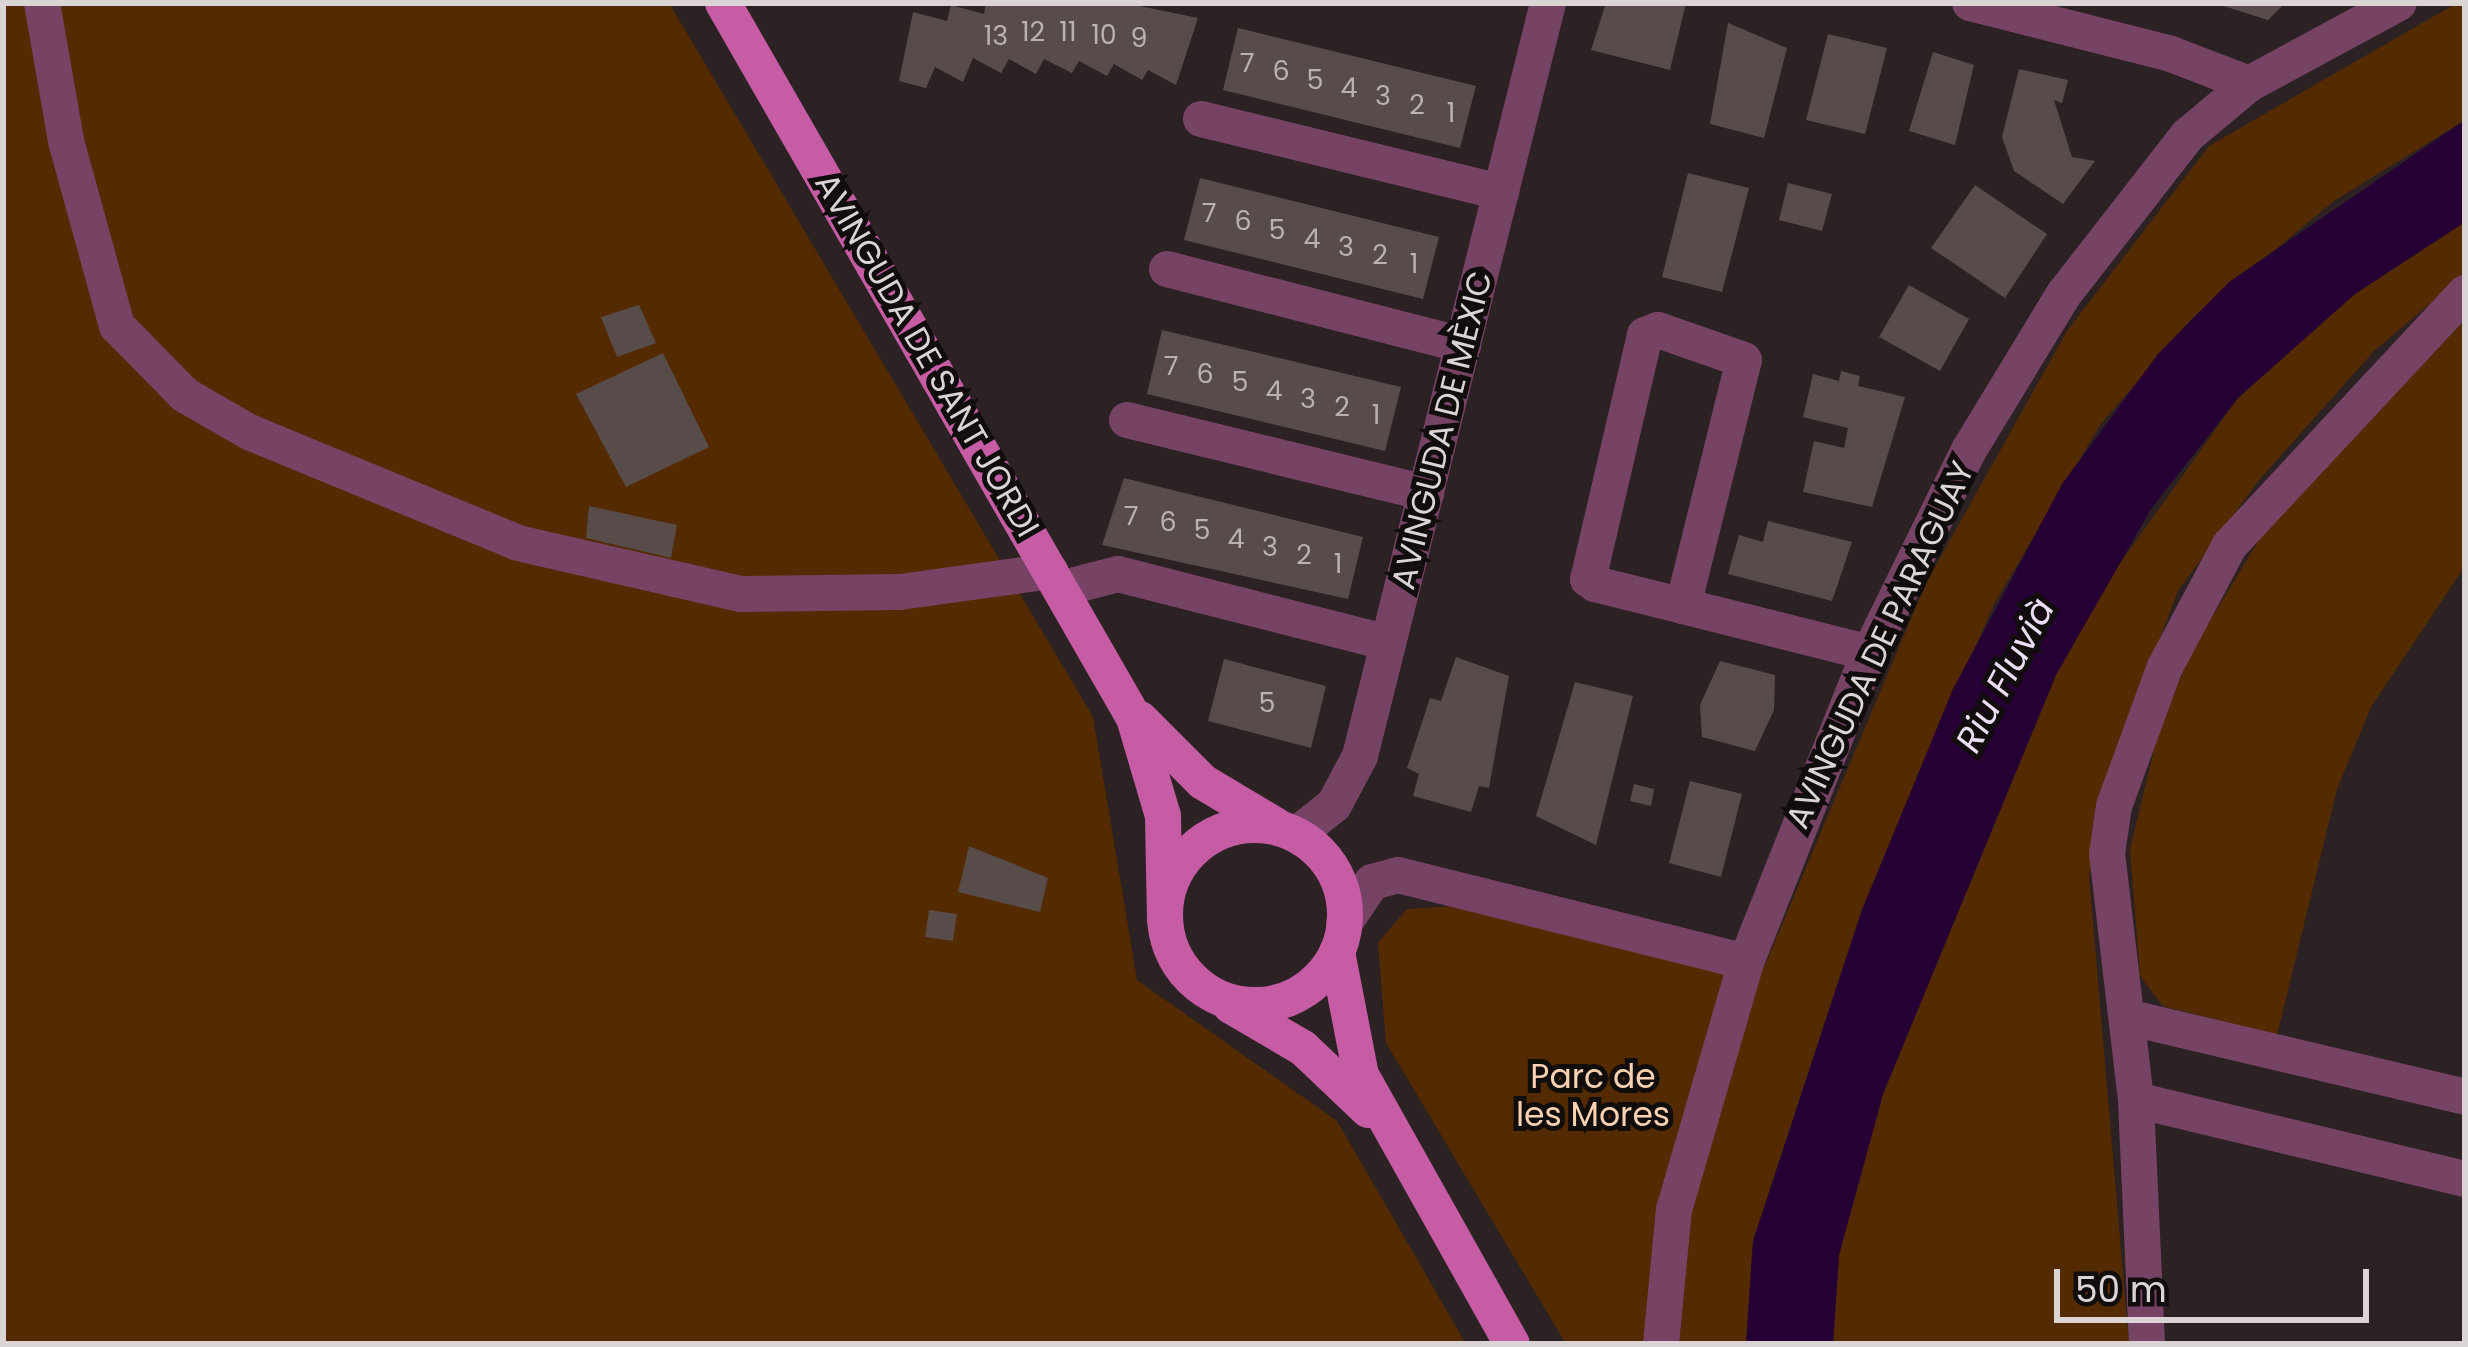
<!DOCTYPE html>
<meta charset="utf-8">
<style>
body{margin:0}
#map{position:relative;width:2468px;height:1347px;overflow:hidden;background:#2c2223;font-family:Poppins,sans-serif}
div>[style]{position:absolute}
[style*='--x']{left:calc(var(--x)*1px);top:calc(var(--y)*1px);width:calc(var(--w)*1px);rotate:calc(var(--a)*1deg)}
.green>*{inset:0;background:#542a00}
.water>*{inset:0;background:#260034}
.building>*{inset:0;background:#574c49}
.minor>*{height:36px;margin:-18px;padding:0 18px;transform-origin:18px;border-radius:18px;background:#764365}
.major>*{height:36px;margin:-18px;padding:0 18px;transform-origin:18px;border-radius:18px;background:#c65ca4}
.major>.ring{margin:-18px;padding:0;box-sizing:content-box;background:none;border:36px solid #c65ca4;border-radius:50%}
span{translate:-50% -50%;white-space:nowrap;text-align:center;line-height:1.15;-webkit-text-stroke:10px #110d0d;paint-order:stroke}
.number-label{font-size:27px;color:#bab2b2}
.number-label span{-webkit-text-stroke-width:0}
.street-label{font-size:33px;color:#dbd4d5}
.park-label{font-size:33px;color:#fad1b1}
.water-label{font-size:36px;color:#ecdef2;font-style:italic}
.frame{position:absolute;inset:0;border:6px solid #dbd4d5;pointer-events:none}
.scale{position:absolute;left:2054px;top:1269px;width:315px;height:54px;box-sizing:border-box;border:6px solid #dbd4d5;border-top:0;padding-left:15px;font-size:36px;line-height:42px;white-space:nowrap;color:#dbd4d5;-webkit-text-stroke:9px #110d0d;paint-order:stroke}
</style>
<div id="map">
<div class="green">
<i style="clip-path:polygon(3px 3px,669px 3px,1093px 717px,1137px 980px,1337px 1121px,1466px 1344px,3px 1344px)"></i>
<i style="clip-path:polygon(2457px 3px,2465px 3px,2465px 120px,2334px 201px,2192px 318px,2100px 425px,1994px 604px,1862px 909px,1753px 1241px,1746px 1344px,1566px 1344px,1386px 1043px,1378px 943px,1407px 909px,1456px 906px,1759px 979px,1926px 583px,2067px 331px,2209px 146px)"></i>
<i style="clip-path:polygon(2465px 222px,2465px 274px,2374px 351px,2259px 480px,2178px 591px,2109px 772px,2089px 876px,2129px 1344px,1833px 1344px,1839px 1255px,1883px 1094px,2056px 675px,2106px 583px,2238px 398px,2355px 294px)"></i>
<i style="clip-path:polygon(2465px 320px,2465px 566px,2371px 707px,2337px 789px,2277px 1035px,2163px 1006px,2140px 976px,2130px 849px,2158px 734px,2191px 652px,2268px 525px)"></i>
</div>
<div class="water">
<i style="clip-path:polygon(2465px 120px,2465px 222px,2355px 294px,2238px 398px,2151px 509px,2056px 675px,1883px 1094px,1839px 1255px,1833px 1344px,1746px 1344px,1753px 1241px,1862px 910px,1953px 689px,2062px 484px,2158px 354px,2229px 282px)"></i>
</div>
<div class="building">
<i style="clip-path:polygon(986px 3px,1130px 4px,1198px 18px,1176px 85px,1148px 70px,1142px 80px,1114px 64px,1107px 76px,1079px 61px,1072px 73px,1044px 59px,1036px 74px,1009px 59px,1001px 73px,973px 58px,963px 82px,935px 67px,926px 88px,899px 81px,913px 12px,947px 21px,951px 5px,984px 14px)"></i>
<i style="clip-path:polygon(1606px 3px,1686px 3px,1670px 70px,1591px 50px)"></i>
<i style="clip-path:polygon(2214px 3px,2285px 3px,2268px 20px)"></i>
<i style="clip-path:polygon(1728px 23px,1787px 48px,1764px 138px,1710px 124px)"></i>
<i style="clip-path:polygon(1238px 28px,1476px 86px,1460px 148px,1223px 90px)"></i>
<i style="clip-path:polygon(1828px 34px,1887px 48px,1865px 134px,1806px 120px)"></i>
<i style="clip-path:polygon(1933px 52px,1974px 65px,1955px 145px,1909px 131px)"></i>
<i style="clip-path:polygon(2019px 69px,2068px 80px,2062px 103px,2054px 100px,2072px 157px,2095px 161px,2063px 204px,2014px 171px,2002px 137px)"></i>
<i style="clip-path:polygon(1688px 173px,1749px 188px,1722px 292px,1662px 277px)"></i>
<i style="clip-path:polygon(1200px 178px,1439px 237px,1423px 299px,1184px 240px)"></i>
<i style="clip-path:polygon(1788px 183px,1832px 194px,1822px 231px,1779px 220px)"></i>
<i style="clip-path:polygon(1975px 185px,2047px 234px,2005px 298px,1931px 248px)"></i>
<i style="clip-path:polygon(1909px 285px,1969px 319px,1940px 371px,1879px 337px)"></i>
<i style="clip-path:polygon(639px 305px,656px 343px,617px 357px,601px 317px)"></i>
<i style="clip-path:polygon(1162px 330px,1401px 387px,1385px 451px,1147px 394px)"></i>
<i style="clip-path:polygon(663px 353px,709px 447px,626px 487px,576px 394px)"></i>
<i style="clip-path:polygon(1841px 371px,1860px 376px,1858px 386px,1905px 397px,1872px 507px,1803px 492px,1814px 441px,1844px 448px,1848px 428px,1803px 417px,1813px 374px,1839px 381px)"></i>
<i style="clip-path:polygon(1124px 478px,1363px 537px,1348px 599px,1102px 545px)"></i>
<i style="clip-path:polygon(589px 506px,677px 525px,671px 558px,586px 538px)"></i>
<i style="clip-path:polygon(1768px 521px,1852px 542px,1832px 601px,1728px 574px,1739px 535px,1763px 542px)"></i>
<i style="clip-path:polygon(1456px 657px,1509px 676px,1489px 788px,1479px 786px,1471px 812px,1413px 796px,1419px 774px,1407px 768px,1430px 698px,1441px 701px)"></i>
<i style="clip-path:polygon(1224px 659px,1326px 686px,1311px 748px,1208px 721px)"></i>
<i style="clip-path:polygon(1720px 661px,1775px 675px,1774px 710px,1755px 751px,1702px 737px,1700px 705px)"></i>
<i style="clip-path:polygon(1575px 682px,1633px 696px,1596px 845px,1536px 816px)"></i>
<i style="clip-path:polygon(1690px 781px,1742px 794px,1721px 877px,1669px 863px)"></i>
<i style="clip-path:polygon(1634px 784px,1654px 789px,1651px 806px,1630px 801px)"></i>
<i style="clip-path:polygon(969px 846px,1048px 878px,1040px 912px,958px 892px)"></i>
<i style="clip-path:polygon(929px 910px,957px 914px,953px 941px,925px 937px)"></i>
</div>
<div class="minor">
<i style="--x:42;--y:3;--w:140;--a:80.1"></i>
<i style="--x:66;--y:141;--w:192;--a:74.6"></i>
<i style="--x:117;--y:326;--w:97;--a:45.4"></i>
<i style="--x:185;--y:395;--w:74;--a:30"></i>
<i style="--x:249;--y:432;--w:291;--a:22.4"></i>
<i style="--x:518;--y:543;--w:229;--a:12.9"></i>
<i style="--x:741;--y:594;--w:159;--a:-0.7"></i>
<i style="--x:900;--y:592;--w:152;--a:-7.9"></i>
<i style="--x:1970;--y:3;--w:207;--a:14.2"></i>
<i style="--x:2171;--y:54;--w:84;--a:21"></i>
<i style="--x:1201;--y:119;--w:309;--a:13.7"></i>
<i style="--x:1167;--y:269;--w:306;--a:14.4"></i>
<i style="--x:1127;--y:420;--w:308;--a:13.7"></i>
<i style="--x:1060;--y:589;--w:60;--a:-14.5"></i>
<i style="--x:1118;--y:574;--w:279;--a:14.3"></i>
<i style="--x:1683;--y:606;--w:253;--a:-76.1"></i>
<i style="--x:1744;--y:360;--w:91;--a:-160.8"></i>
<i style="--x:1658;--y:330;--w:14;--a:159"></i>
<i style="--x:1645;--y:335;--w:251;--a:103.1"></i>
<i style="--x:1588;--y:579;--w:9;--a:36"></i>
<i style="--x:1595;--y:584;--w:91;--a:14"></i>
<i style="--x:1683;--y:606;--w:193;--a:14.1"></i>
<i style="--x:1296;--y:835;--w:48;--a:-38.3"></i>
<i style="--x:1334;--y:805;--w:55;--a:-62"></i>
<i style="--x:1360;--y:756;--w:776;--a:-75.98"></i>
<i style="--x:1344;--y:924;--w:50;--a:-56.3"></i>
<i style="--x:1372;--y:882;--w:27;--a:-15"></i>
<i style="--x:1398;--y:875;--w:359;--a:14"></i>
<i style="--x:2127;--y:1017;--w:347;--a:13.3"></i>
<i style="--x:2136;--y:1100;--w:338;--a:13.5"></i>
<i style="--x:1661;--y:1344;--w:135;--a:-84.5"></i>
<i style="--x:1674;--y:1210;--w:258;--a:-73.8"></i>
<i style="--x:1746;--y:962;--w:325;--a:-68.3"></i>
<i style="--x:1866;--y:660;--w:234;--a:-63.9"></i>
<i style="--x:1969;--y:450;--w:183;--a:-58.7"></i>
<i style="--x:2064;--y:294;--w:202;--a:-52.1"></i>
<i style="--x:2188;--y:135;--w:80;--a:-39.9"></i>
<i style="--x:2249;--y:84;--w:170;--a:-28.4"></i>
<i style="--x:2147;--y:1344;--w:244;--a:-92.6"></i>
<i style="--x:2136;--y:1100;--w:248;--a:-96.7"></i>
<i style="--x:2107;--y:854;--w:49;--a:-81.7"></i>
<i style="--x:2114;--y:806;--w:148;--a:-69.9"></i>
<i style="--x:2165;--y:667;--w:138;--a:-62"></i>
<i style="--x:2230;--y:545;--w:345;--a:-47"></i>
</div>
<div class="major">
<i style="--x:723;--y:3;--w:825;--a:60.11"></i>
<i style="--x:1134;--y:718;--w:102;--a:73.5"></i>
<i style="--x:1163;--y:816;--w:102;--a:88.9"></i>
<i style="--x:1140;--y:719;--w:89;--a:45"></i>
<i style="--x:1203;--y:782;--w:84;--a:30.8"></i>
<i class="ring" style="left:1165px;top:825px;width:144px;height:144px"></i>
<i style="--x:1337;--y:952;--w:125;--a:79"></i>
<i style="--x:1361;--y:1075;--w:308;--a:60.7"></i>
<i style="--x:1231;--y:1006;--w:83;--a:30.3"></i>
<i style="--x:1303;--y:1048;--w:90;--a:43.6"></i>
</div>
<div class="number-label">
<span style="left:1033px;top:32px">12</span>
<span style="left:1068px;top:32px">11</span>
<span style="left:1104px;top:35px">10</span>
<span style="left:996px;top:36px">13</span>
<span style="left:1139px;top:38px">9</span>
<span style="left:1247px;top:63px">7</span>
<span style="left:1281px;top:71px">6</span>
<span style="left:1315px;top:80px">5</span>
<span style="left:1349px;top:88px">4</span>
<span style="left:1383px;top:96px">3</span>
<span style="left:1417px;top:105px">2</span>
<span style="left:1451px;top:113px">1</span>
<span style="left:1209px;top:213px">7</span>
<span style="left:1243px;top:221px">6</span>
<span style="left:1277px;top:230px">5</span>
<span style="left:1312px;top:239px">4</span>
<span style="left:1346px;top:247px">3</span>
<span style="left:1380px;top:255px">2</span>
<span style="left:1414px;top:264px">1</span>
<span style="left:1171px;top:366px">7</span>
<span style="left:1205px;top:374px">6</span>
<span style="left:1240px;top:382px">5</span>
<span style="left:1274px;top:391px">4</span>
<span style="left:1308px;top:399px">3</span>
<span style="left:1342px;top:407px">2</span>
<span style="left:1376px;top:415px">1</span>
<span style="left:1131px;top:516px">7</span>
<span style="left:1168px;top:522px">6</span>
<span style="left:1202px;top:530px">5</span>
<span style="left:1236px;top:539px">4</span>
<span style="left:1270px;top:547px">3</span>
<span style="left:1304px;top:555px">2</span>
<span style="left:1338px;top:564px">1</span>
<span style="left:1267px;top:703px">5</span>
</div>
<div class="street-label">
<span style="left:927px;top:355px;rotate:60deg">AVINGUDA DE SANT JORDI</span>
<span style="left:1442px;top:430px;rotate:-76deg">AVINGUDA DE MÈXIC</span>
<span style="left:1880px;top:645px;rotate:-65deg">AVINGUDA DE PARAGUAY</span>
</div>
<div class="park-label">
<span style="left:1593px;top:1096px">Parc de<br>les Mores</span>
</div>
<div class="water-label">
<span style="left:2005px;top:675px;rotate:-62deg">Riu Fluvià</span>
</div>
<div class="frame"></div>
<div class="scale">50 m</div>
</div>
